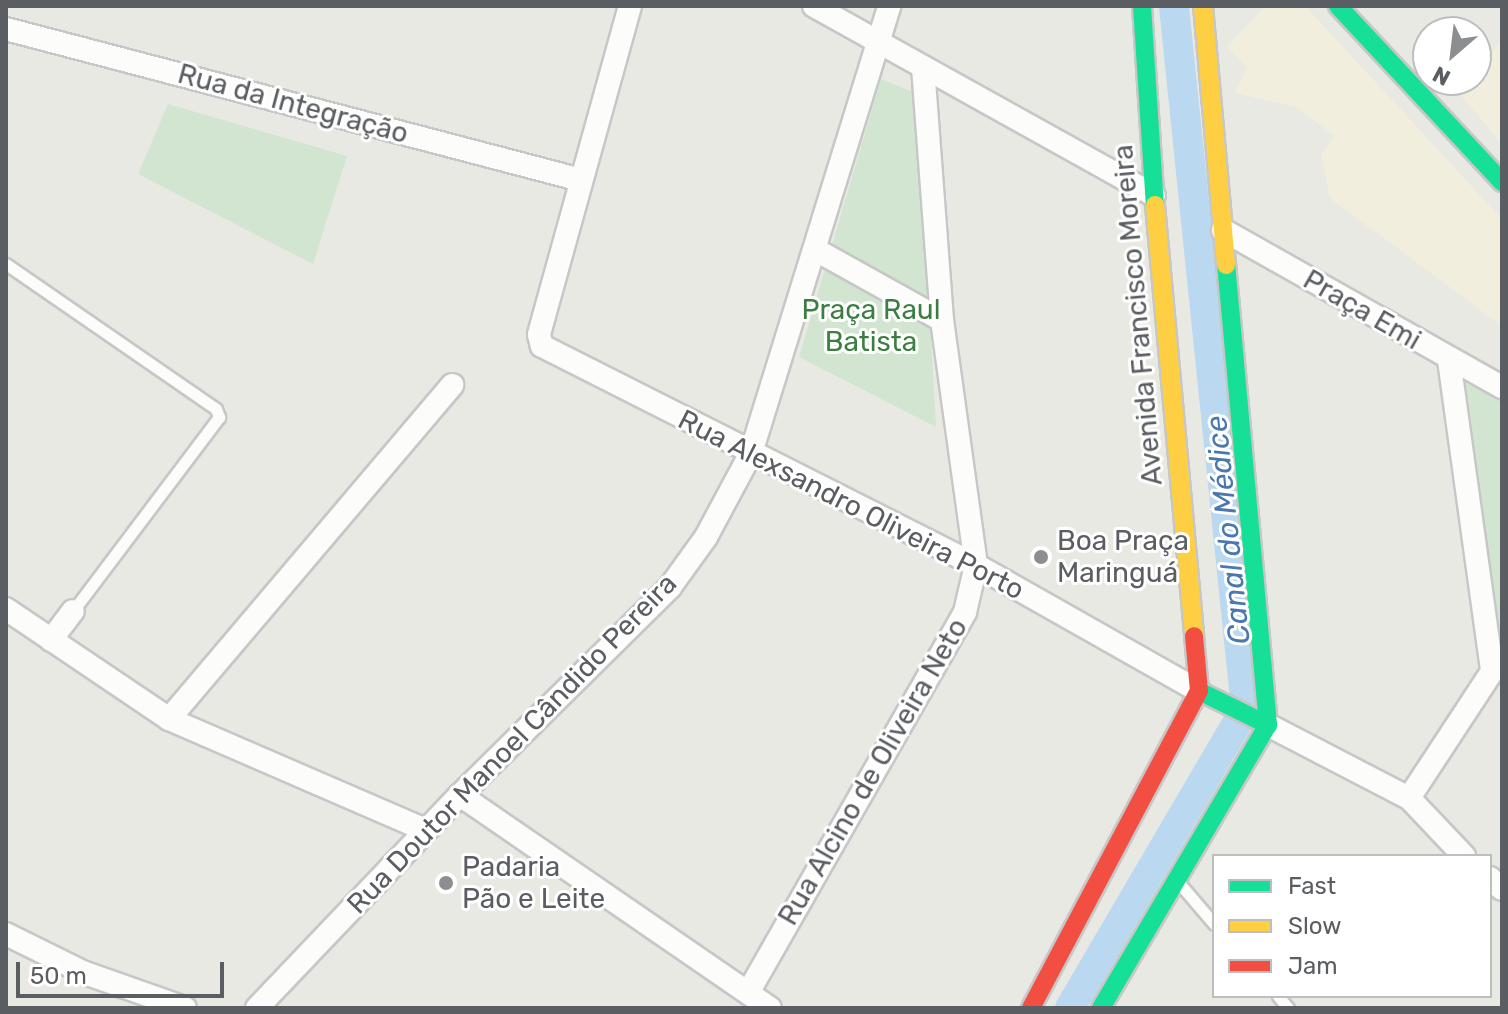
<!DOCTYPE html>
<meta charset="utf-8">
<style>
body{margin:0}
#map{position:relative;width:1508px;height:1014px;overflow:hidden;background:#e9e9e4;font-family:Rubik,sans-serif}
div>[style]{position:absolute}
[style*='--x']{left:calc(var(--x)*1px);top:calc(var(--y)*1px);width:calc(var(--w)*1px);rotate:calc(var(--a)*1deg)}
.commercial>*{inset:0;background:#f2eedd}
.green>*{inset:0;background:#d2e5d1}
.canal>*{height:30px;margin:-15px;padding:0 15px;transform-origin:15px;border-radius:15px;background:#bbd8f1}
.roads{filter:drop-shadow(2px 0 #c6c7c6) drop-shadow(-2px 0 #c6c7c6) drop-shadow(0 2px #c6c7c6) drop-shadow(0 -2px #c6c7c6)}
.lane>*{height:11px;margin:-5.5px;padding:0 5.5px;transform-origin:5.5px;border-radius:5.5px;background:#fcfcfb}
.street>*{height:22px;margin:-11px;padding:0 11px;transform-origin:11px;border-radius:11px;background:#fcfcfb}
.fast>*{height:18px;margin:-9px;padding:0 9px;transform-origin:9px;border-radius:9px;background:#16e098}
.slow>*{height:18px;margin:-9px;padding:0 9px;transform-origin:9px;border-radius:9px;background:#ffcf43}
.jam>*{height:18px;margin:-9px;padding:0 9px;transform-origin:9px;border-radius:9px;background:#f24e42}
.dots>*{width:22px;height:22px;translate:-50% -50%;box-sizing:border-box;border:4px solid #fff;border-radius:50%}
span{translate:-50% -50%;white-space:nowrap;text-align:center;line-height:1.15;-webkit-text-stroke:6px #fff;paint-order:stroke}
.street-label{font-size:28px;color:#5a5d61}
.park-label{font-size:28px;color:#3c7e42}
.poi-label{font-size:28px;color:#5a5d61}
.left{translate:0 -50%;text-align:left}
.water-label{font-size:30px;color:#4a77ae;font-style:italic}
.frame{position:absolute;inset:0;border:8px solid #5a5d61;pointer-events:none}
.legend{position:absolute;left:1212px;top:854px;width:280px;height:144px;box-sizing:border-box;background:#fff;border:2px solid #bdbec0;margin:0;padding:10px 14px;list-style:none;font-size:24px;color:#5a5d61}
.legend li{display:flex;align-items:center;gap:16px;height:40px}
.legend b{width:40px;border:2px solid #bdbec0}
.north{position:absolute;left:1412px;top:16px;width:80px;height:80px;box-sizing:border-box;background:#fff;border:2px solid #bdbec0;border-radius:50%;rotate:208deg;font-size:22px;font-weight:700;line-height:32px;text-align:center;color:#5a5d61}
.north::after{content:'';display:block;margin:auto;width:28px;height:36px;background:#8c8e8f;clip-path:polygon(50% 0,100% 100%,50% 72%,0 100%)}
.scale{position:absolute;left:16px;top:962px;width:208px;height:36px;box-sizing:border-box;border:4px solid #5a5d61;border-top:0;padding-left:10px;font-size:24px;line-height:28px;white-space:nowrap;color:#5a5d61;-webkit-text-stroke:6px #fff;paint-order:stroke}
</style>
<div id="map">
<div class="commercial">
<i style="clip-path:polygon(1265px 6px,1305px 6px,1502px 219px,1502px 326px,1330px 198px,1321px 155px,1334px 136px,1296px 107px,1235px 93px,1247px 67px,1227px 47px)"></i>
<i style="clip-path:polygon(1502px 42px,1502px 144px,1456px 89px,1464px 80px,1476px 80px,1476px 68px)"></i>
</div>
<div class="green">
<i style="clip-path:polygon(881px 79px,918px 94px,936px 427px,799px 357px)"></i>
<i style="clip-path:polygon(168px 104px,347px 156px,313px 264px,138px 174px)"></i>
<i style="clip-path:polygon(1462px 381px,1502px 401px,1501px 638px)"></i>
</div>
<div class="canal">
<i style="--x:1070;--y:1008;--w:348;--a:-59.6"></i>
<i style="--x:1246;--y:708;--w:706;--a:-95.86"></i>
</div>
<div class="roads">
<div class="lane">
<i style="--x:6;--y:264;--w:255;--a:34.6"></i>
<i style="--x:216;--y:409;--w:9;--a:69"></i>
<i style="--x:219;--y:417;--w:243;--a:127"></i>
<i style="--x:1180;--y:884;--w:52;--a:49.6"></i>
<i style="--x:1278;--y:996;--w:16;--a:50"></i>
</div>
<div class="street">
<i style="--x:630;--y:6;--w:341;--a:105.5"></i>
<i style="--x:539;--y:335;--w:11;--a:75"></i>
<i style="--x:542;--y:346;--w:486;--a:26.8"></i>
<i style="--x:976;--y:565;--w:256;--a:29.5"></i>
<i style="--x:814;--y:6;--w:389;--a:29.1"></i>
<i style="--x:6;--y:29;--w:594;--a:14.71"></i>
<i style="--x:1223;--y:230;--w:320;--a:29.4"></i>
<i style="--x:816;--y:250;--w:144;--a:29.1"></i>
<i style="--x:1449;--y:360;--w:312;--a:82.1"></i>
<i style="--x:6;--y:609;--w:197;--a:34"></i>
<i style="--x:169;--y:719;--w:279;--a:23.4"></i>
<i style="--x:51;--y:640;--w:36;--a:-53"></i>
<i style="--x:169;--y:719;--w:438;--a:-49.7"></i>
<i style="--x:1268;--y:725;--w:159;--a:27.4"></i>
<i style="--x:1409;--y:798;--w:80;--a:46.5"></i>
<i style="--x:460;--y:795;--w:376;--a:34.5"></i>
<i style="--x:1409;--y:798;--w:168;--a:-56.7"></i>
<i style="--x:1490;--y:878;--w:16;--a:43"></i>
<i style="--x:6;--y:934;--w:88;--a:26.3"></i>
<i style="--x:85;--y:973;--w:106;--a:19.3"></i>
<i style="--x:749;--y:991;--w:436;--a:-60.3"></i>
<i style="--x:965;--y:612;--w:48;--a:-76.8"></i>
<i style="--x:976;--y:565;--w:247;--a:-97.9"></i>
<i style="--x:942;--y:320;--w:252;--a:-94.3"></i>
<i style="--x:257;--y:1008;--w:294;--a:-46.4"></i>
<i style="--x:460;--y:795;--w:296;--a:-44.7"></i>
<i style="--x:670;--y:587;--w:62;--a:-54.2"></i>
<i style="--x:706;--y:537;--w:95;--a:-61.8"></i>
<i style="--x:751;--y:453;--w:468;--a:-72.8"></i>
</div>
<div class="fast">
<i style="--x:1142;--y:6;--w:199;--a:86.3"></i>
<i style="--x:1338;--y:6;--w:241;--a:47"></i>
<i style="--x:1199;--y:691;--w:77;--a:26.2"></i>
<i style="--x:1101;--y:1008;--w:329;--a:-59.5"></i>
<i style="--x:1268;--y:725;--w:462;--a:-95.2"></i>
</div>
<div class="slow">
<i style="--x:1203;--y:6;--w:260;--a:84.9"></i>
<i style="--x:1155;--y:205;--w:433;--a:84.8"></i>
</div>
<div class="jam">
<i style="--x:1031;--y:1008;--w:359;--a:-62.1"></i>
<i style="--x:1199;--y:691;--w:55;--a:-95.2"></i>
</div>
</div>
<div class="dots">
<i style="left:1041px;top:557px;background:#8c8e8f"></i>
<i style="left:446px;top:883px;background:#8c8e8f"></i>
</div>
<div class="street-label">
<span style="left:293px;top:104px;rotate:15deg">Rua da Integração</span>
<span style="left:1362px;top:310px;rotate:30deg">Praça Emi</span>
<span style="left:1138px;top:315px;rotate:-95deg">Avenida Francisco Moreira</span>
<span style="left:851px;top:505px;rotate:27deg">Rua Alexsandro Oliveira Porto</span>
<span style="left:512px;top:744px;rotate:-46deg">Rua Doutor Manoel Cândido Pereira</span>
<span style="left:873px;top:772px;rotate:-60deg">Rua Alcino de Oliveira Neto</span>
</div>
<div class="park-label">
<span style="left:871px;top:326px">Praça Raul<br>Batista</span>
</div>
<div class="poi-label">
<span class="left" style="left:1057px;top:557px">Boa Praça<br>Maringuá</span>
<span class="left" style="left:462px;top:883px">Padaria<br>Pão e Leite</span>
</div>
<div class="water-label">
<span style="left:1228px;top:530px;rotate:-96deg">Canal do Médice</span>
</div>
<div class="frame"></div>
<ul class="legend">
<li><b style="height:10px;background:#16e098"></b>Fast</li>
<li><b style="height:10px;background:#ffcf43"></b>Slow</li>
<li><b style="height:10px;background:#f24e42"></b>Jam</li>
</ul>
<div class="north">N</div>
<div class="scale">50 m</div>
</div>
